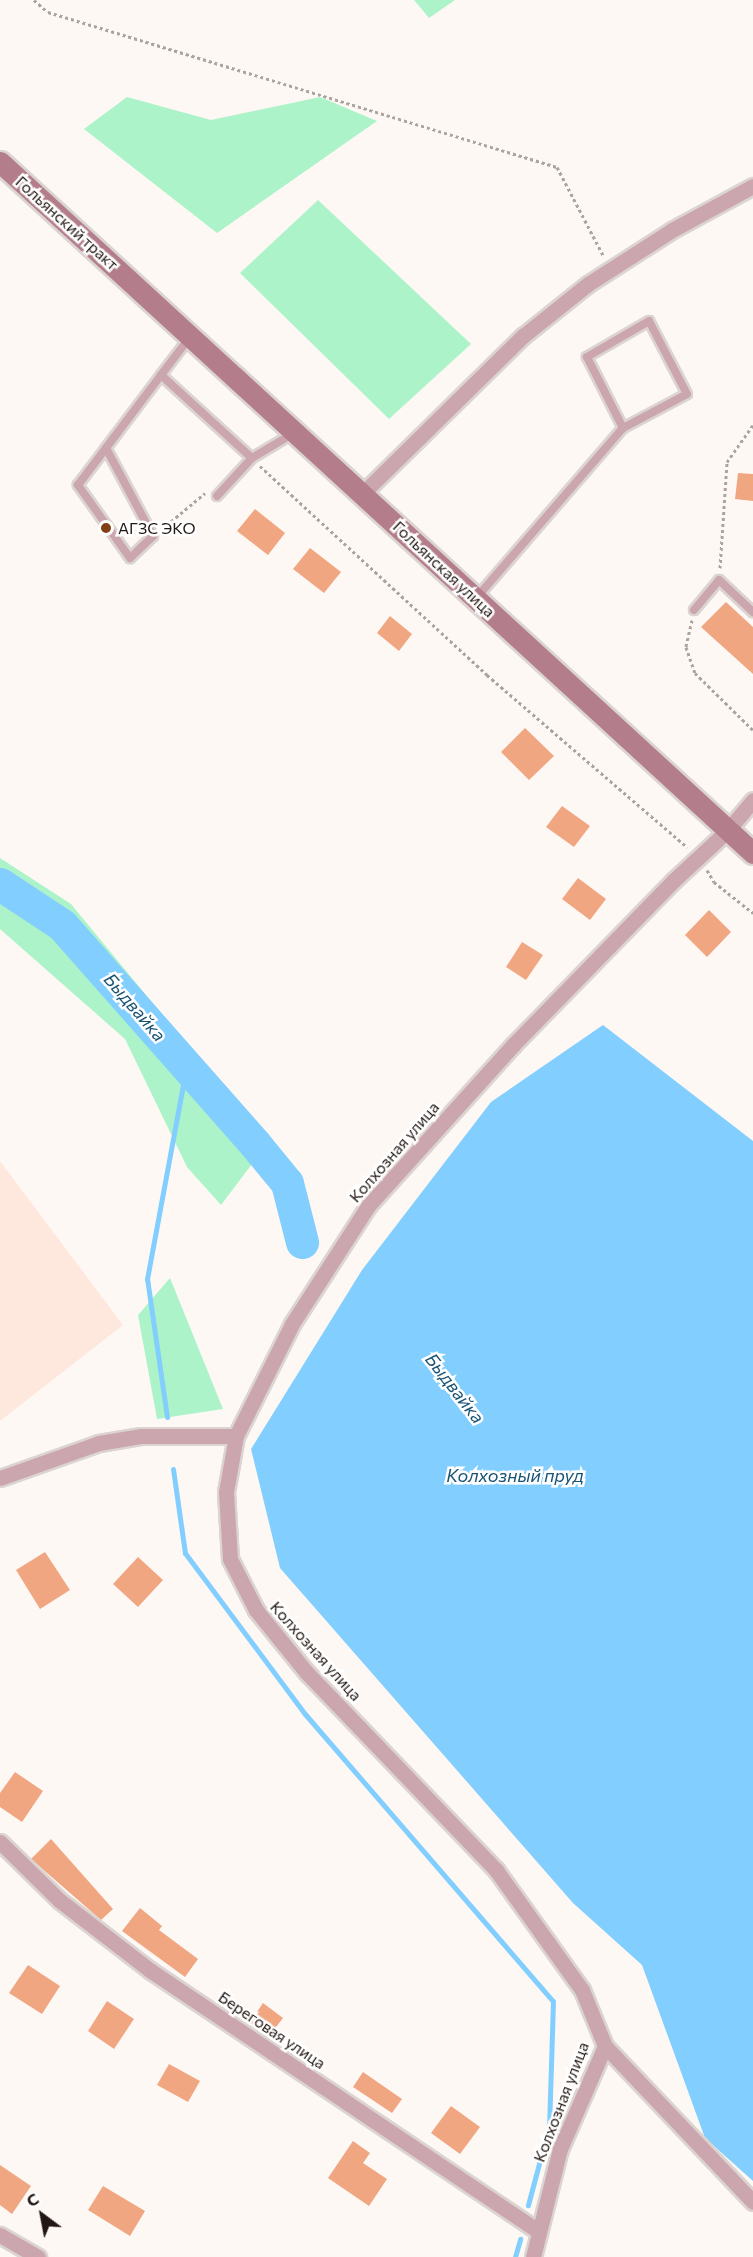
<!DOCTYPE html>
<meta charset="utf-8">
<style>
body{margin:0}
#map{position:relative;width:753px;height:2257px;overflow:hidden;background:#fef8f5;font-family:Commissioner,sans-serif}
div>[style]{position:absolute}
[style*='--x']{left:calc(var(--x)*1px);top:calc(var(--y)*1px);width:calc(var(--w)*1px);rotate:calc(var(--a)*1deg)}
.built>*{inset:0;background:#fee8dd}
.green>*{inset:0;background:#adf3c9}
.water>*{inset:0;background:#82cefe}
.stream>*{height:5px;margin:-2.5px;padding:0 2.5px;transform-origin:2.5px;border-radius:2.5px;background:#82cefe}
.river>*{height:33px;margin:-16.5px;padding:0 16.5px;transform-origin:16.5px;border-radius:16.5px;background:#82cefe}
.building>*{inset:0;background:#f1a682}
.path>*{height:3px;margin-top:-1.5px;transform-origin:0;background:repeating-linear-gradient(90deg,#aaa39f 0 3px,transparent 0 6px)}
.roads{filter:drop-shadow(2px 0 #dbd4d1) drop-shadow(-2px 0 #dbd4d1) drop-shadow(0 2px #dbd4d1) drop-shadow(0 -2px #dbd4d1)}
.service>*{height:8px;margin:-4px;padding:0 4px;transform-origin:4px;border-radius:4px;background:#cca6af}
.minor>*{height:15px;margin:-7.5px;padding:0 7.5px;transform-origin:7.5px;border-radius:7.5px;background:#cca6af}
.secondary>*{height:21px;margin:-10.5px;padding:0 10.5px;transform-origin:10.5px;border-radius:10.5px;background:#b37d8b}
.dots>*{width:16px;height:16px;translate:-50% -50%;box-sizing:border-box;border:3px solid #fff;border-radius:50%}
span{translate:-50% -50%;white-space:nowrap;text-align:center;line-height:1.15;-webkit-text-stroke:5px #fff;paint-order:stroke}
.street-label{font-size:16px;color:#221813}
.poi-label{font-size:16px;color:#221813}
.left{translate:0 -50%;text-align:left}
.water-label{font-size:18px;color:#195373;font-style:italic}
.north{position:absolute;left:12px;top:2185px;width:60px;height:60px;-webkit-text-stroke:4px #fff;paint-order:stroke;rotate:328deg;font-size:16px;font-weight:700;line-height:24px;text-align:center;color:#221813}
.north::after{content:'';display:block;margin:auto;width:21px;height:27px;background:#221813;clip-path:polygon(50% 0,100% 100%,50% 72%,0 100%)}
</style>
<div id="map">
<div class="built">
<i style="clip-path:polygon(0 1161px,123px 1325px,0 1421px)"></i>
</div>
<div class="green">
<i style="clip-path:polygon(414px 0,455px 0,429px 18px)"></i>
<i style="clip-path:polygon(127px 97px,211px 120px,320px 97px,377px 121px,217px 233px,84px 129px)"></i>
<i style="clip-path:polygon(318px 200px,471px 344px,389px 419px,240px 273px)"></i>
<i style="clip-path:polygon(0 858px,71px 904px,268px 1143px,221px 1205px,187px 1167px,125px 1039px,0 929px)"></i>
<i style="clip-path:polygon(170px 1278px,223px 1409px,157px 1419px,138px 1315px)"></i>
</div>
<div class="water">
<i style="clip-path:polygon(603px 1025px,753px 1141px,753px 2181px,705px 2138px,642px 1965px,573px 1903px,280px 1568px,251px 1449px,362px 1270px,491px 1102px)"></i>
</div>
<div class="stream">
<i style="--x:167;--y:1417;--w:139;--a:-98.2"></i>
<i style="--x:147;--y:1279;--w:215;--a:-79.5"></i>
<i style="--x:173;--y:1469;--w:85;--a:81.9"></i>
<i style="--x:185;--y:1553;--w:201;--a:53.3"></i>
<i style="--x:305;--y:1714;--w:379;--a:49.2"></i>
<i style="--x:553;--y:2001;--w:125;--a:91.8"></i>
<i style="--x:549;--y:2126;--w:82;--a:104.9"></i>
<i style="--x:515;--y:2257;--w:19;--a:-74"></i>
</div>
<div class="river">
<i style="--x:0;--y:884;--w:74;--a:33.5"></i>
<i style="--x:62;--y:925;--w:292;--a:48.6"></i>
<i style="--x:255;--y:1144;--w:50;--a:50.6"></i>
<i style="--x:287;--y:1183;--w:61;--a:75.7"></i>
</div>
<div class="building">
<i style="clip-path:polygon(738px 473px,753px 474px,753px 501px,735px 499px)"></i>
<i style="clip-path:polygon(255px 509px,285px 533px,268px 555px,237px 531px)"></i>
<i style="clip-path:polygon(310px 548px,341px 572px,324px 593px,293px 569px)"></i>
<i style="clip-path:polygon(726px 602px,753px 627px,753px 674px,701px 627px)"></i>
<i style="clip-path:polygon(390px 616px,412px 634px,399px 651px,377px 633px)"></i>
<i style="clip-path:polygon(525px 728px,554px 756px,529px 780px,501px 752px)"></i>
<i style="clip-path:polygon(562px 806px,590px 826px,574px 847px,546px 827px)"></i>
<i style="clip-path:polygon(578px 878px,606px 899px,590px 920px,562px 899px)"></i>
<i style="clip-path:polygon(709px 910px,731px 932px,707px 957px,685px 935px)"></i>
<i style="clip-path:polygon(522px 942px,543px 955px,526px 980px,506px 967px)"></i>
<i style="clip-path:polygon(45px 1552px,70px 1590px,40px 1609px,16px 1570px)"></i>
<i style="clip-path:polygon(138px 1557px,163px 1580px,138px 1607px,113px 1584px)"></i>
<i style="clip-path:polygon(15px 1772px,43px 1791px,22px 1822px,0 1807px,0 1793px)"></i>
<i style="clip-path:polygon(51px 1839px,113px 1909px,101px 1920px,31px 1859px)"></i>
<i style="clip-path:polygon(140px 1908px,162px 1926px,159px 1930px,198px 1959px,185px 1977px,122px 1931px)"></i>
<i style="clip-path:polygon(28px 1965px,60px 1986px,42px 2014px,9px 1993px)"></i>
<i style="clip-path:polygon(107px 2001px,134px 2019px,114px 2049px,88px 2031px)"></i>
<i style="clip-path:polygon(263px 2003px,283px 2018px,269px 2036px,250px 2022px)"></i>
<i style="clip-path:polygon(169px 2064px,200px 2081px,188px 2102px,157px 2085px)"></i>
<i style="clip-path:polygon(363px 2072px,402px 2099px,392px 2113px,353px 2087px)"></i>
<i style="clip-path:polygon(451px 2106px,480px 2127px,460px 2154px,431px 2133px)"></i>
<i style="clip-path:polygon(353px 2141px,370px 2153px,363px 2163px,387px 2179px,369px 2206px,328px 2178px)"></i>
<i style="clip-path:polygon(0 2165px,31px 2186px,12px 2214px,0 2205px)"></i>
<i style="clip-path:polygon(103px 2186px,145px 2211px,130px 2236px,88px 2210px)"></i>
</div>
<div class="path">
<i style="--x:34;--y:0;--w:18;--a:41"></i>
<i style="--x:48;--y:12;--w:532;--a:16.94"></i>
<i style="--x:557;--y:167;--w:99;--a:62.4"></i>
<i style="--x:260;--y:466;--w:309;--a:42.6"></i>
<i style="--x:487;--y:675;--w:264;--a:40.7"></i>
<i style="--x:162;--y:529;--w:56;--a:-39.9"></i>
<i style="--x:720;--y:568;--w:106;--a:-86.2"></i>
<i style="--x:727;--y:462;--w:45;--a:-54.9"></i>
<i style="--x:692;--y:620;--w:28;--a:103"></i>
<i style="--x:686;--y:647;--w:28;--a:71"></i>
<i style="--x:695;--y:673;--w:81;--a:44.5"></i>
<i style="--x:707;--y:870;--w:14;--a:60"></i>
<i style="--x:714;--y:882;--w:50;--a:38.5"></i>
</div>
<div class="roads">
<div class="service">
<i style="--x:161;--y:375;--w:123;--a:42.4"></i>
<i style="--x:106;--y:448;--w:100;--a:61.9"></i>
<i style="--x:153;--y:536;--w:32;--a:136"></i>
<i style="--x:130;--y:558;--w:90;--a:-125.5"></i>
<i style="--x:78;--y:485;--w:46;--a:-52.9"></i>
<i style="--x:106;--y:448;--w:91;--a:-53"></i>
<i style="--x:161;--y:375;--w:48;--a:-52.7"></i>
<i style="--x:217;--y:496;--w:52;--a:-47.4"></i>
<i style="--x:252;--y:458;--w:49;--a:-30.8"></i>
<i style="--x:477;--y:597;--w:223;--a:-49.2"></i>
<i style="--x:623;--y:428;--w:72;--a:-28"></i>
<i style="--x:687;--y:394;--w:82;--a:-117.5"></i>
<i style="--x:649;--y:321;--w:72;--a:149.9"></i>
<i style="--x:587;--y:357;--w:80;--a:63.1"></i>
<i style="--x:694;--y:610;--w:39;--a:-50"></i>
<i style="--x:719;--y:580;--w:47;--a:43.3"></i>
</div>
<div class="minor">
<i style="--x:362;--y:494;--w:226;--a:-44.5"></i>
<i style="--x:523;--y:336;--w:83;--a:-38.7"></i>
<i style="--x:588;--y:284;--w:100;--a:-32.7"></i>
<i style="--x:672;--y:230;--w:92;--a:-28.5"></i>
<i style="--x:0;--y:1478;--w:105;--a:-19.5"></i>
<i style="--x:99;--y:1443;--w:43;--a:-9.5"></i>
<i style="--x:141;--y:1436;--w:95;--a:0"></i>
<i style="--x:0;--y:1842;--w:83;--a:44.5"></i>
<i style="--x:59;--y:1900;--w:116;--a:37.7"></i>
<i style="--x:151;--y:1971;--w:466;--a:33.9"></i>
<i style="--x:605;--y:2046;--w:215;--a:46.5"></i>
<i style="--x:0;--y:2235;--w:44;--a:30.1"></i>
<i style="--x:533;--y:2257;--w:111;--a:-76"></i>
<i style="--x:560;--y:2149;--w:112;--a:-66.4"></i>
<i style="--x:605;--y:2046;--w:61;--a:-112.3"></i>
<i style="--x:582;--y:1990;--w:148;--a:-125.6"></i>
<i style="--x:496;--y:1870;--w:273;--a:-133.8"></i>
<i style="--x:307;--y:1673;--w:81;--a:-129"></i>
<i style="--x:256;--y:1610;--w:57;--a:-117"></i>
<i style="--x:230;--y:1559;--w:67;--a:-93.4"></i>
<i style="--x:226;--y:1492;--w:57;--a:-79.9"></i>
<i style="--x:236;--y:1436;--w:125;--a:-63.4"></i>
<i style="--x:292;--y:1324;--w:140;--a:-57.2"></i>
<i style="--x:368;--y:1206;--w:217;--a:-48"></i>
<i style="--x:513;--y:1045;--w:229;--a:-45.7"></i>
<i style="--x:673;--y:881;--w:75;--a:-42.8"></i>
<i style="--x:728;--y:830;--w:39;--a:-50"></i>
</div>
<div class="secondary">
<i style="--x:0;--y:162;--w:1022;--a:42.54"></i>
</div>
</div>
<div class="dots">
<i style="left:106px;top:528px;background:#844015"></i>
</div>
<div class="street-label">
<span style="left:67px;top:223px;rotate:42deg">Гольянский тракт</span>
<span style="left:444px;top:569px;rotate:43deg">Гольянская улица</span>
<span style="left:394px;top:1152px;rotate:-49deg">Колхозная улица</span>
<span style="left:316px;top:1651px;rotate:48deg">Колхозная улица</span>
<span style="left:272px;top:2030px;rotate:34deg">Береговая улица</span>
<span style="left:561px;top:2102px;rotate:-69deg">Колхозная улица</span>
</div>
<div class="poi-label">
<span class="left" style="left:118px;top:528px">АГЗС ЭКО</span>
</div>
<div class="water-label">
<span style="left:135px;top:1007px;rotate:49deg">Быдвайка</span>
<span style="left:455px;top:1388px;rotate:52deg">Быдвайка</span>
<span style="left:515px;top:1475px">Колхозный пруд</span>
</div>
<div class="north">С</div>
</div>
